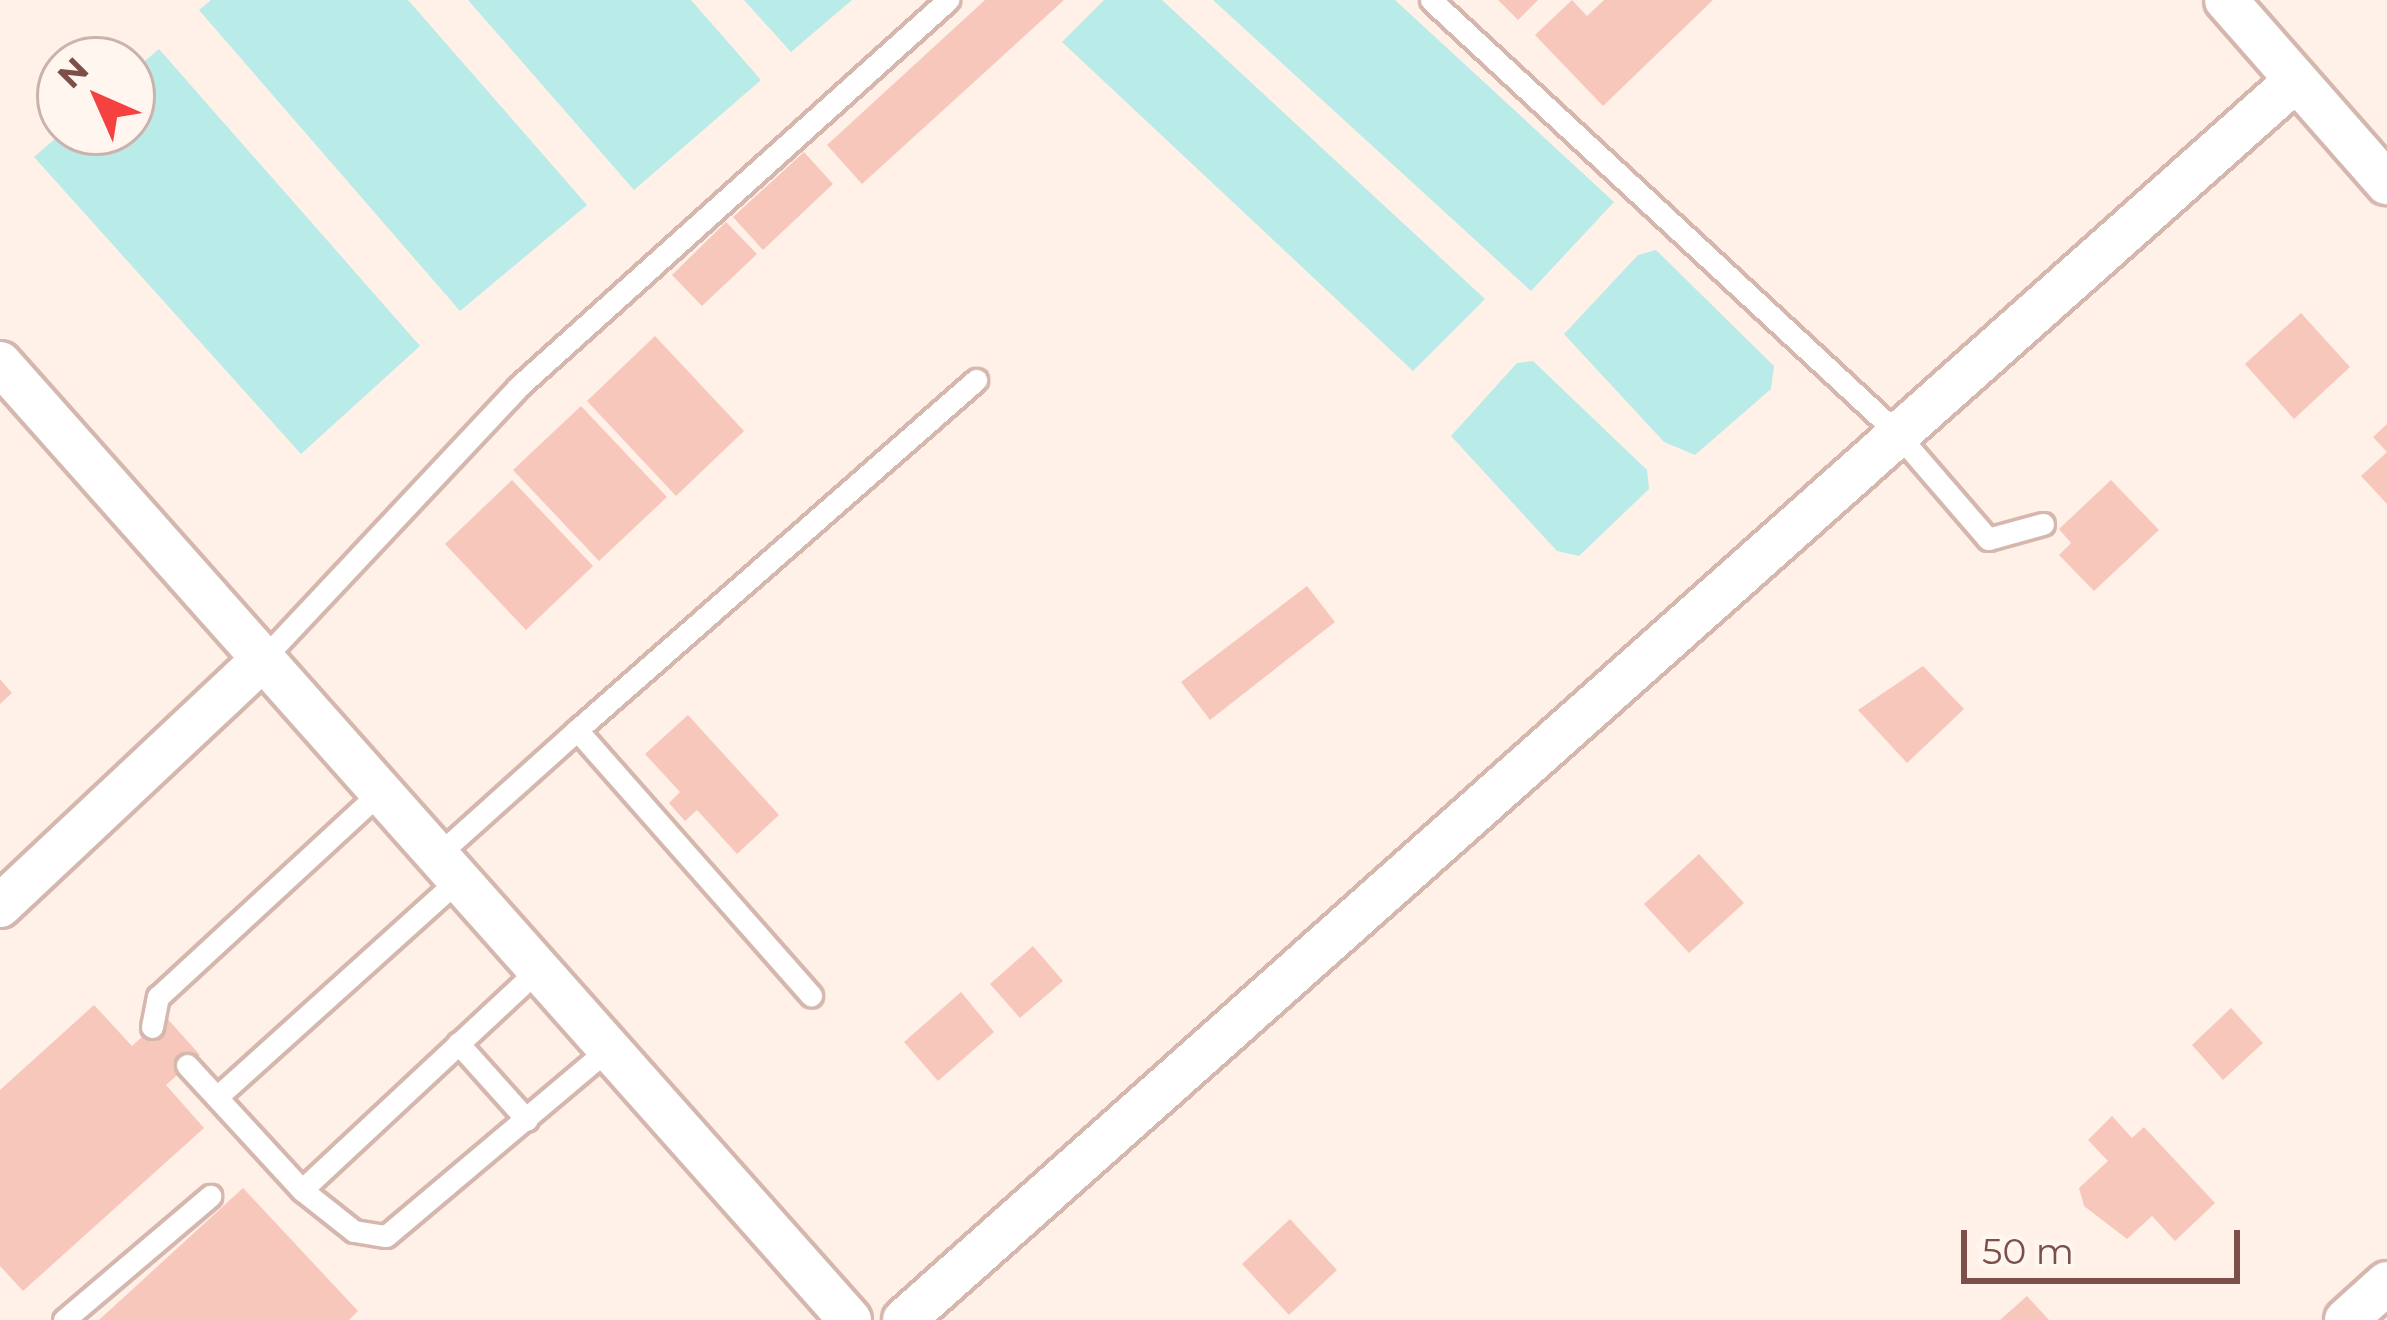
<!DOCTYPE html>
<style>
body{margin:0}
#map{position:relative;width:2387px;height:1320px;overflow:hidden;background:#fff1e7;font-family:Montserrat,sans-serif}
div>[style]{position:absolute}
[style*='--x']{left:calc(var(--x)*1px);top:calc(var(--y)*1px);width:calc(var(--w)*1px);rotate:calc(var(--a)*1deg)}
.water>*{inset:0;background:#b9ebe8}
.building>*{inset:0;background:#f7c7bc}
.roads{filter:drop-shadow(3px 0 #d5b7ae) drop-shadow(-3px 0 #d5b7ae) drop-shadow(0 3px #d5b7ae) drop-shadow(0 -3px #d5b7ae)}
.service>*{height:21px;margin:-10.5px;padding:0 10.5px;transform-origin:10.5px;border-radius:10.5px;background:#fff}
.minor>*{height:42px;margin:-21px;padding:0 21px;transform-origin:21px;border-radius:21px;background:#fff}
span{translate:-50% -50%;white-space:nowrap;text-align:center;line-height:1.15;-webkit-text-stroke:10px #fff6f0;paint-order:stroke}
.north{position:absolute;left:36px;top:36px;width:120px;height:120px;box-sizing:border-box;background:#fff6f0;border:3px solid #cbb3ad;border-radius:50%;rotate:315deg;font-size:33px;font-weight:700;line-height:48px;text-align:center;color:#7c4f48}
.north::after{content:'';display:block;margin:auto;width:42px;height:54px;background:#f54240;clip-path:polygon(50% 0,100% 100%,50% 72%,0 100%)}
.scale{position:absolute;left:1961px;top:1230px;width:279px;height:54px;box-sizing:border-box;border:6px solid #7c4f48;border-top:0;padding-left:15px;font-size:36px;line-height:42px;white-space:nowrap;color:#7c4f48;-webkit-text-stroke:9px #fff6f0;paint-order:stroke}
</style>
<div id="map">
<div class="water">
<i style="clip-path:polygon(211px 0,408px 0,587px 205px,460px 311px,199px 10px)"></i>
<i style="clip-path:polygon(468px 0,691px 0,761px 80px,634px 190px)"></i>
<i style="clip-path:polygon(744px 0,852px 0,791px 52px)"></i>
<i style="clip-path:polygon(1104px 0,1162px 0,1485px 299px,1413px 371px,1062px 42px)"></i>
<i style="clip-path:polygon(1213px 0,1395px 0,1614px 202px,1531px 291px)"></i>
<i style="clip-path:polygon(159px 49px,420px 346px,301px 454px,34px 157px,63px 132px,132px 132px,132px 72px)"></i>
<i style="clip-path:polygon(1656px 250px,1774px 366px,1771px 389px,1695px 455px,1664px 442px,1564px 334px,1638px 255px)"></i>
<i style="clip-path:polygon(1533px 361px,1647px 470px,1649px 489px,1579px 556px,1557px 551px,1451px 436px,1517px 363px)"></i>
</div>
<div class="building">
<i style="clip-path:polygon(985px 0,1064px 0,862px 184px,827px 145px)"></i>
<i style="clip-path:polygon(1498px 0,1538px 0,1518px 20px)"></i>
<i style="clip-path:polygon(1572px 0,1587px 16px,1604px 0,1713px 0,1603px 106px,1535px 35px)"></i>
<i style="clip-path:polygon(804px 152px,833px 184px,763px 250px,733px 217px)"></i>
<i style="clip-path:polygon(726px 222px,757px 254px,702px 306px,672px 275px)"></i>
<i style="clip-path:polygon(2301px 313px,2350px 367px,2294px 419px,2245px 364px)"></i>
<i style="clip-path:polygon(655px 336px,744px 431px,676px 496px,587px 401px)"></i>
<i style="clip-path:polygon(581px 406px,667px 497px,599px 561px,513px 470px)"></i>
<i style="clip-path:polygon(2387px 424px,2387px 504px,2361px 476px,2387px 452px,2373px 437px)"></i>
<i style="clip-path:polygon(512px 480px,593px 566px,526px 630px,445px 544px)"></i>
<i style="clip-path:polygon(2111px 480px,2159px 530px,2094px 591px,2059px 555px,2071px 543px,2059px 529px)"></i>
<i style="clip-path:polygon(1307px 586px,1335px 622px,1210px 720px,1181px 682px)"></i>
<i style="clip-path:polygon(1923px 666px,1964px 709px,1907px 763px,1858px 710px)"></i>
<i style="clip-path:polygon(0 679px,12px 693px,0 704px)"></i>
<i style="clip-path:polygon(688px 715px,779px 815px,737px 854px,697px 810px,685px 821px,669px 803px,680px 792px,645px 754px)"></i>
<i style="clip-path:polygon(1699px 854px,1744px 903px,1689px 953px,1644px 904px)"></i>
<i style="clip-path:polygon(1033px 946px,1063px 981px,1020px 1018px,990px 984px)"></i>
<i style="clip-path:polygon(961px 992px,994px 1032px,938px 1081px,904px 1042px)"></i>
<i style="clip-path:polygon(94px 1005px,132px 1046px,165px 1016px,200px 1055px,166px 1085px,204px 1128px,23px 1291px,0 1266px,0 1090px)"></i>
<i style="clip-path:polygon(2231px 1008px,2263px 1043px,2223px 1080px,2192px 1045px)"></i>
<i style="clip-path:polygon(2112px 1116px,2132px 1138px,2144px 1127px,2215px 1203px,2175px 1241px,2152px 1216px,2127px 1239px,2084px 1206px,2079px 1188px,2108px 1161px,2088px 1140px)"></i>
<i style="clip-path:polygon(243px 1188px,358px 1311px,349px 1320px,99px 1320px)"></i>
<i style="clip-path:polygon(1290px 1219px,1337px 1270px,1289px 1315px,1242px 1264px)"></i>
<i style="clip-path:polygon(2027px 1296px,2049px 1320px,2000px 1320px)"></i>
</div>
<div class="roads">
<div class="service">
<i style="--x:1431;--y:0;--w:632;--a:42.88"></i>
<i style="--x:1894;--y:430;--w:144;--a:49.2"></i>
<i style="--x:1988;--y:539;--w:57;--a:-15.3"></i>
<i style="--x:262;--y:660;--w:374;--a:-46.8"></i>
<i style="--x:518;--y:387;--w:579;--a:-41.99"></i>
<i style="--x:577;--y:730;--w:531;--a:-41.26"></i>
<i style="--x:440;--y:853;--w:184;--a:-41.9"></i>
<i style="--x:577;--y:730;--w:354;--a:48.6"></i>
<i style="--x:542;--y:966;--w:328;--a:137"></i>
<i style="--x:302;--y:1190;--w:66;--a:38.3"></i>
<i style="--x:354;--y:1231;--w:32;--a:9"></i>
<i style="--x:386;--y:1236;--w:295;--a:-40.1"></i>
<i style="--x:152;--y:1027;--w:31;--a:-79"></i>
<i style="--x:158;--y:997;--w:305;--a:-42.7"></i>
<i style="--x:458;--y:1043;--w:103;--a:48.1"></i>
<i style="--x:187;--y:1065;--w:170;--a:47.4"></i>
<i style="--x:217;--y:1097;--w:329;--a:-42"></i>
<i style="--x:64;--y:1320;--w:192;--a:-40.3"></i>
</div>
<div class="minor">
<i style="--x:2226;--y:0;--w:244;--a:48.7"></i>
<i style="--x:0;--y:363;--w:1280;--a:48.39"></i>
<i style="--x:0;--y:906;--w:359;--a:-43.2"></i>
<i style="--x:904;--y:1320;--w:1864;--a:-41.69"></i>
<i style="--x:2346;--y:1320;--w:55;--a:-42.1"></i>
</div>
</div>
<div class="north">N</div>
<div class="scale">50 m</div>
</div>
